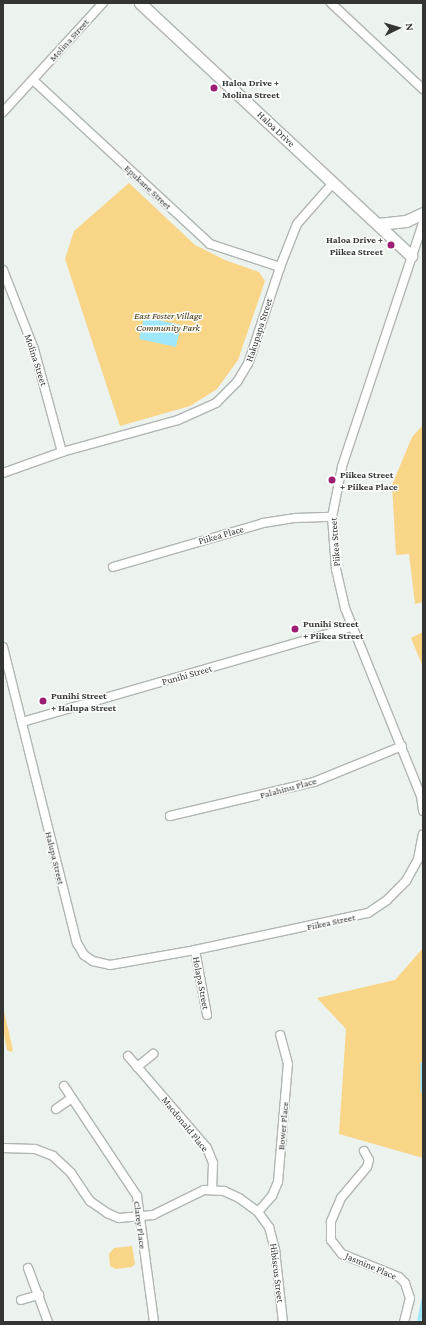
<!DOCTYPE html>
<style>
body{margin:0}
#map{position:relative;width:426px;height:1325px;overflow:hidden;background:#ecf3ee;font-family:"Crimson Pro",serif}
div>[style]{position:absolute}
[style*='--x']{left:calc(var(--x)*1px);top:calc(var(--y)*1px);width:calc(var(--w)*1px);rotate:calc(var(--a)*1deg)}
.green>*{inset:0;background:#f9d587}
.water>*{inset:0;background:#a0e7fc}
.stream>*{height:3.5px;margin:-1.75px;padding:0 1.75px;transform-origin:1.75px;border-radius:1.75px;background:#a0e7fc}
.roads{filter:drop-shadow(1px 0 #b0b6b1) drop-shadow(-1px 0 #b0b6b1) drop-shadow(0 1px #b0b6b1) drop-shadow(0 -1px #b0b6b1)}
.minor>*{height:8px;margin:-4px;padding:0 4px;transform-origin:4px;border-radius:4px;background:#fff}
.tertiary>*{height:11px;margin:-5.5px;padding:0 5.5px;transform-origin:5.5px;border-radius:5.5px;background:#fff}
.dots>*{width:11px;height:11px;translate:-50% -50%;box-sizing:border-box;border:2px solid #fdfffe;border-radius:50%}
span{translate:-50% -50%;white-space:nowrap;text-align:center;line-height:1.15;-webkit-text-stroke:3px #fdfffe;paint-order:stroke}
.street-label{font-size:10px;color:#323532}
.poi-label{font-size:10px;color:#323532;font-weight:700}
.left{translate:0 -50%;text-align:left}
.right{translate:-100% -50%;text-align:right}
.park-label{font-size:10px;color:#3e2d01;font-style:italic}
.frame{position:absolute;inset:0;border:4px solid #323532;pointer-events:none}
.north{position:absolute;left:378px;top:8px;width:40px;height:40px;-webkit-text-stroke:3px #fdfffe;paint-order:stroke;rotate:85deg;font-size:11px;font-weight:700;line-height:16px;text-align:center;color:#323532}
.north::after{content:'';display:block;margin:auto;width:14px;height:18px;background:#323532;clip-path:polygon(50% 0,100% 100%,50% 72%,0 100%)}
</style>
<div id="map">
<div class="green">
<i style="clip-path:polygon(129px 183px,195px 245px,225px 260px,259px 272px,265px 281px,238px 360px,217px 389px,190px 406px,120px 426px,65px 259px,74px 231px)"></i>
<i style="clip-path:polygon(423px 425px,423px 602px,415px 604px,409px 554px,396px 555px,392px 485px,412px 437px)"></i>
<i style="clip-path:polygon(423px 632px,423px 667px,411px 638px)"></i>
<i style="clip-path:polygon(423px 948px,423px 1158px,339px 1134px,346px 1029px,317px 998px,395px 980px)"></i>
<i style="clip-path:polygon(3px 1007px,13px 1050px,11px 1052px,7px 1050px,3px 1030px)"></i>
<i style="clip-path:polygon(132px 1246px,135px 1264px,132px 1267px,116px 1269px,110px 1266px,109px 1254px,114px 1248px)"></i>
</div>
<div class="water">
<i style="clip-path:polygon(144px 317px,181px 325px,176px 347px,139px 339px)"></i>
</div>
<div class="stream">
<i style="--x:423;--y:1064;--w:27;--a:90"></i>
<i style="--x:419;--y:1322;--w:21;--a:-79"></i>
</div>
<div class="roads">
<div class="minor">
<i style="--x:331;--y:3;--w:126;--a:43.1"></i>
<i style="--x:33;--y:80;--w:241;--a:42.8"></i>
<i style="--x:210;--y:244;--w:74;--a:18.2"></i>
<i style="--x:3;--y:112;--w:148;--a:-47.5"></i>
<i style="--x:423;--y:223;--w:257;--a:108.4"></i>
<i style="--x:342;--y:467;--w:51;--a:101.3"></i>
<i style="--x:332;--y:517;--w:52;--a:85.6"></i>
<i style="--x:336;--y:569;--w:40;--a:77"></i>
<i style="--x:345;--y:608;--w:203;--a:68"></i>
<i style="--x:421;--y:796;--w:15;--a:82"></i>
<i style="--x:3;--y:270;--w:85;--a:68.6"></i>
<i style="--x:34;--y:349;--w:107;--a:74.8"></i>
<i style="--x:3;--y:473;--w:63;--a:-19.6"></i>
<i style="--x:62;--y:452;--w:120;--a:-15.4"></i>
<i style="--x:178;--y:420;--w:42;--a:-24.1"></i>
<i style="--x:216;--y:403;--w:30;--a:-45"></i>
<i style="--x:237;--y:382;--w:21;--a:-59"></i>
<i style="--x:248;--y:364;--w:102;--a:-71.7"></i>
<i style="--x:280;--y:267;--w:46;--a:-68.4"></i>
<i style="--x:297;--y:224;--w:55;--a:-48.7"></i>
<i style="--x:113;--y:567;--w:156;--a:-16.3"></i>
<i style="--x:263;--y:523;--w:33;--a:-9"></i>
<i style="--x:296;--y:518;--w:36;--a:-2"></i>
<i style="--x:3;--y:647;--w:305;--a:76"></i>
<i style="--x:77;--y:943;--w:14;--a:60"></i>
<i style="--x:84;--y:955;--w:11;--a:34"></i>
<i style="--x:93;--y:961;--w:17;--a:13"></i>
<i style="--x:110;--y:965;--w:86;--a:-10"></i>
<i style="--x:195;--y:950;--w:177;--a:-12.1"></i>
<i style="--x:368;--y:913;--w:23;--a:-34"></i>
<i style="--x:387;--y:900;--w:27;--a:-45"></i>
<i style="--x:406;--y:881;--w:25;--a:-61"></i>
<i style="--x:418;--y:859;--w:25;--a:-79"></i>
<i style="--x:22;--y:722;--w:343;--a:-16.1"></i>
<i style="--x:170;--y:816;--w:148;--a:-13.3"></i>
<i style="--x:314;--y:782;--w:95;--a:-22.2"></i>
<i style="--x:195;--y:950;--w:66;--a:79.5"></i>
<i style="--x:128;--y:1056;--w:121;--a:49.3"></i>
<i style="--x:207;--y:1148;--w:16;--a:68"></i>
<i style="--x:213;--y:1163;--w:26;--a:92"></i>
<i style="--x:137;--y:1067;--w:21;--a:-39"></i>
<i style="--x:64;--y:1086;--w:132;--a:56.4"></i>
<i style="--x:137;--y:1196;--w:127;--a:82.3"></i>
<i style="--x:56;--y:1109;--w:19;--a:-35"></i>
<i style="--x:3;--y:1148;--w:32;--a:2"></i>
<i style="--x:35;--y:1149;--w:19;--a:21"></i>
<i style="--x:53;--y:1156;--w:25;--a:43"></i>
<i style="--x:71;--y:1173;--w:34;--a:56"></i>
<i style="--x:90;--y:1201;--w:21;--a:35"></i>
<i style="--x:107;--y:1213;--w:13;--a:23"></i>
<i style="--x:119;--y:1218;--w:34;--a:-5"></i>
<i style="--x:153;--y:1215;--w:57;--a:-26.1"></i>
<i style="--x:204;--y:1190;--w:20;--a:3"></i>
<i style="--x:224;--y:1191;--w:17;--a:25"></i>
<i style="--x:239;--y:1198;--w:24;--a:36"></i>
<i style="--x:258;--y:1212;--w:19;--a:54"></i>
<i style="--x:269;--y:1227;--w:24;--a:75"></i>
<i style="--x:275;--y:1250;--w:72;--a:83.7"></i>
<i style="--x:364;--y:1151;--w:10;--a:61"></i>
<i style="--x:369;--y:1160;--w:7;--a:106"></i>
<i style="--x:367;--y:1167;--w:40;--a:130"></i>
<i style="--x:341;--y:1198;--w:26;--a:113"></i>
<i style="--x:331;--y:1222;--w:18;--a:90"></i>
<i style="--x:331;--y:1240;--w:18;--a:52"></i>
<i style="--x:342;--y:1254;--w:61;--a:22"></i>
<i style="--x:399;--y:1277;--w:8;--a:45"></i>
<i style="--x:405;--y:1283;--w:16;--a:72"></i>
<i style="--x:410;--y:1298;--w:25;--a:104"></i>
<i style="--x:258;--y:1212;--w:21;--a:-49"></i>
<i style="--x:272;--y:1196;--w:15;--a:-67"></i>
<i style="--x:278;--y:1182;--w:118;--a:-85.2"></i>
<i style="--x:288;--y:1064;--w:30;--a:-105"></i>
<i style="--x:28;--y:1268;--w:58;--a:69.7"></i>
<i style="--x:21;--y:1300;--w:19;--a:-16"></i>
</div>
<div class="tertiary">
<i style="--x:140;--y:3;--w:371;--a:43"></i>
<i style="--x:378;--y:224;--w:28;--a:-6"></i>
<i style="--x:406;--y:221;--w:19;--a:-25"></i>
</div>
</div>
<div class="dots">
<i style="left:214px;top:88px;background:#9c1d72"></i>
<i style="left:391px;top:245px;background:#9c1d72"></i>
<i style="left:332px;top:480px;background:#9c1d72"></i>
<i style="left:295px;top:629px;background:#9c1d72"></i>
<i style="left:43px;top:701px;background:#9c1d72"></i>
</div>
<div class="street-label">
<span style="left:69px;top:40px;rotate:-48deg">Molina Street</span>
<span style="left:276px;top:129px;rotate:43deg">Haloa Drive</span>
<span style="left:148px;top:187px;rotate:43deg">Epukane Street</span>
<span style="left:259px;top:330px;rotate:-72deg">Hakupapa Street</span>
<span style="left:36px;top:360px;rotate:72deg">Molina Street</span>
<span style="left:221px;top:535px;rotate:-16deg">Piikea Place</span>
<span style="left:335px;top:542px;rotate:-94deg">Piikea Street</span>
<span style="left:187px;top:675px;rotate:-16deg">Punihi Street</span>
<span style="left:288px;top:788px;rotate:-15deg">Palahinu Place</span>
<span style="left:55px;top:858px;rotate:76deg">Halupa Street</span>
<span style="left:331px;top:922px;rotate:-12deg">Piikea Street</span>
<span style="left:201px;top:983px;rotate:79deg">Holapa Street</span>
<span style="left:185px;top:1124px;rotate:51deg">Macdonald Place</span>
<span style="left:283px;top:1126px;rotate:-85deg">Bower Place</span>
<span style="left:140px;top:1225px;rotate:83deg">Clarey Place</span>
<span style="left:371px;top:1266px;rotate:23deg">Jasmine Place</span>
<span style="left:277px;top:1273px;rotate:83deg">Hibiscus Street</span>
</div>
<div class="poi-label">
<span class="left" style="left:222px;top:88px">Haloa Drive +<br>Molina Street</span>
<span class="right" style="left:383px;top:245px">Haloa Drive +<br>Piikea Street</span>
<span class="left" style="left:340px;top:480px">Piikea Street<br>+ Piikea Place</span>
<span class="left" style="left:303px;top:629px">Punihi Street<br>+ Piikea Street</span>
<span class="left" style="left:51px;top:701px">Punihi Street<br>+ Halupa Street</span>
</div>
<div class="park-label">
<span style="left:168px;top:321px">East Foster Village<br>Community Park</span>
</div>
<div class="frame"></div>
<div class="north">N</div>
</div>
